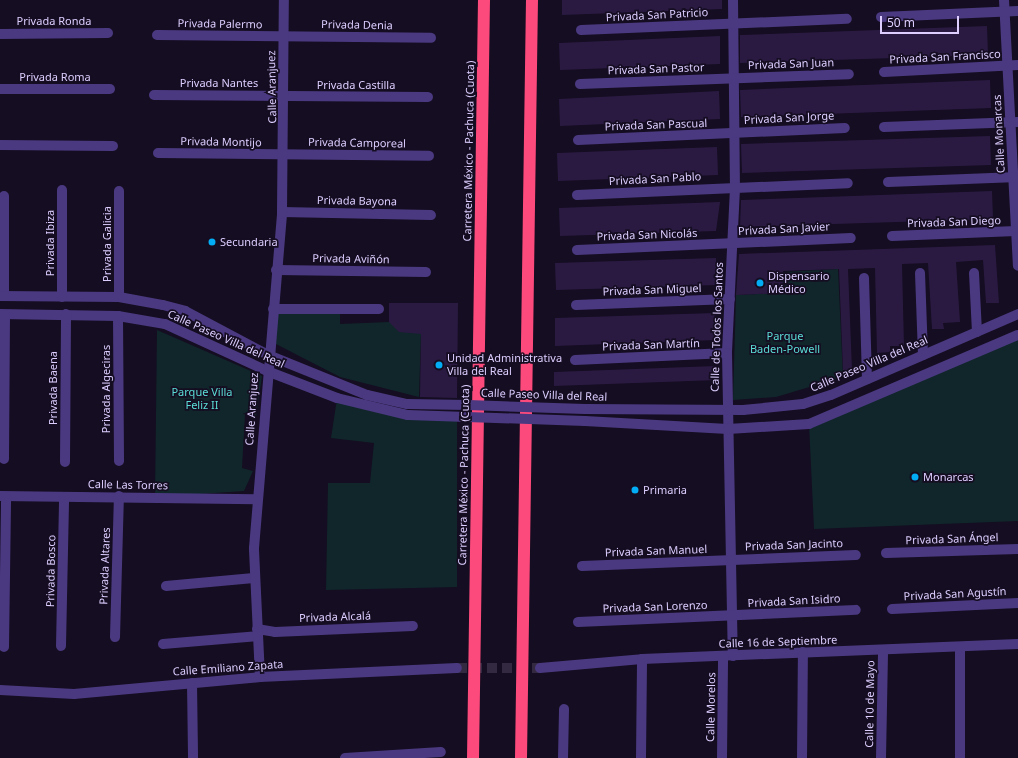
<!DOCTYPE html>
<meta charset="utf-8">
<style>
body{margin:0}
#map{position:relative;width:1018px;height:758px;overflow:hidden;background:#150d21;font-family:"Noto Sans",sans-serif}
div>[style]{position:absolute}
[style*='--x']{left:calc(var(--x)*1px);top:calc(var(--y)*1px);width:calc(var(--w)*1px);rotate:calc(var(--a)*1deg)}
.green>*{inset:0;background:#10262b}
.building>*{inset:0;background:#2a1a42}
.minor-tunnel>*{height:10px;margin-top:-5px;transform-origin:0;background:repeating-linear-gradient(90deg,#332a42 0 10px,transparent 0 15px)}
.minor>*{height:10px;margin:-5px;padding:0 5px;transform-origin:5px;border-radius:5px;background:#4a3980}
.highway>*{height:12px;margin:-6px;padding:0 6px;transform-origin:6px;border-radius:6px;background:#fd4a7c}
.minor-bridge>*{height:10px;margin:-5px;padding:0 5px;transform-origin:5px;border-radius:5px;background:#4a3980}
.dots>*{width:11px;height:11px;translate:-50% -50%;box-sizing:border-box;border:2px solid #150d21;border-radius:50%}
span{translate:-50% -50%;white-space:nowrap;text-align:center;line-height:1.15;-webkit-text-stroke:3.5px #150d21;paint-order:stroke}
.street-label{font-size:11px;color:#ddceff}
.poi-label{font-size:11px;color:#ddceff}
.left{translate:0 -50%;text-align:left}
.park-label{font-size:11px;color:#5bded7}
.scale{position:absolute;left:880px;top:16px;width:79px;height:18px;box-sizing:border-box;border:2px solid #ddceff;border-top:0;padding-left:5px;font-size:12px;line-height:14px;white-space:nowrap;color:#ddceff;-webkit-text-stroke:3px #150d21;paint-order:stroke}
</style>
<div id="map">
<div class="green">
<i style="clip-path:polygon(838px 269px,843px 377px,776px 397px,733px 400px,736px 295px,783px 293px,783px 272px)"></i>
<i style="clip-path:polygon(277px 308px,340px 311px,340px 324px,389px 322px,421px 334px,419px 397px,340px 377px,276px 344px)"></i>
<i style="clip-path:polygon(157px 330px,262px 376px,256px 417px,245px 415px,242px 468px,253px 471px,244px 491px,155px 497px)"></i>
<i style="clip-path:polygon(1018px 338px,1018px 521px,814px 529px,809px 424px)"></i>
<i style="clip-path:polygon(337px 399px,369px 409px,457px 417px,457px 587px,326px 590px,328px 483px,370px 483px,374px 443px,331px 438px)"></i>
</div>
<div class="building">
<i style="clip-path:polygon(562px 0,722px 0,722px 9px,562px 15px)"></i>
<i style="clip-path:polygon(987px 26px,988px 55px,740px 63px,740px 35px)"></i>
<i style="clip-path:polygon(720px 36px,720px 64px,560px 70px,559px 43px)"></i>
<i style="clip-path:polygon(990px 80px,991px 108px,741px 117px,740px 90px)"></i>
<i style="clip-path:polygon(719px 91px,720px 119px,560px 126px,559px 99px)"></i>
<i style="clip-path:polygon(990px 136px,991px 165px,742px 173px,741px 144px)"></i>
<i style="clip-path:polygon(717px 147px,718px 175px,558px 181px,557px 153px)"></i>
<i style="clip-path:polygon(992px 191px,993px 219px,740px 227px,741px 200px)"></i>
<i style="clip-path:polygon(720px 202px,716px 231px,560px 236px,559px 208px)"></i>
<i style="clip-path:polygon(995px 245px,999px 303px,986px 303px,983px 260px,956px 262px,960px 322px,943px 323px,944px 329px,932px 329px,928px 263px,902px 264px,904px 346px,890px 346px,890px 352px,877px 353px,875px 268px,848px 269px,852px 370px,843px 370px,839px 269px,783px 271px,783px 293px,736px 295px,739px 254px)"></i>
<i style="clip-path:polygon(716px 258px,717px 285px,556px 290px,555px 263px)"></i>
<i style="clip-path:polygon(389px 303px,458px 303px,457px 398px,420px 397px,421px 334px,399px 332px,389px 322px)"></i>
<i style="clip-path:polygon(715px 313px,716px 340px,555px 346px,555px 318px)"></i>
<i style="clip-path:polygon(716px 366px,717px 380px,554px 386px,554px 372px)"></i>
</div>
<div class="minor-tunnel">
<i style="--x:457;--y:668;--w:83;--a:0"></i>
</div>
<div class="minor">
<i style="--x:733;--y:0;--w:188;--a:89.4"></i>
<i style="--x:735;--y:188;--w:165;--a:92.8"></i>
<i style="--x:727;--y:353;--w:303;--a:88.9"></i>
<i style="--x:1004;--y:0;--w:266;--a:87"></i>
<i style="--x:881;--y:17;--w:137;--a:-2.5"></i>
<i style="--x:581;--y:30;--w:266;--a:-2.4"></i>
<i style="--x:0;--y:34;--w:108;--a:-0.5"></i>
<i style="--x:157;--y:35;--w:274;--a:0.6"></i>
<i style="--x:884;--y:72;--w:134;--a:-3"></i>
<i style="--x:580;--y:84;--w:269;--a:-2.1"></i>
<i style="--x:0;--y:89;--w:110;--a:0"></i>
<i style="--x:154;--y:95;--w:274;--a:0.4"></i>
<i style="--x:884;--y:127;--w:134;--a:-2.1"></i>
<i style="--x:578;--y:140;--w:267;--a:-2.6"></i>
<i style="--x:0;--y:145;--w:113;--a:0.5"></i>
<i style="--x:158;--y:153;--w:271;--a:0.6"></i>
<i style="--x:888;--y:182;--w:130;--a:-2.2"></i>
<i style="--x:119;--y:191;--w:106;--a:90"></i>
<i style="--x:577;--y:195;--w:271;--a:-2.5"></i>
<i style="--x:4;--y:196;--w:100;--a:90"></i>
<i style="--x:282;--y:212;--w:149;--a:1.2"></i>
<i style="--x:892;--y:236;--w:124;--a:-2.3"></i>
<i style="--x:577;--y:250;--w:274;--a:-2.5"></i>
<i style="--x:276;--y:270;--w:150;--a:0.8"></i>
<i style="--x:920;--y:273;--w:82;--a:87.9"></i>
<i style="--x:974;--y:273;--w:59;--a:87.1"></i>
<i style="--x:864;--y:278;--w:101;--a:88.3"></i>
<i style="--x:0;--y:296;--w:119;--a:0.5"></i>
<i style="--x:119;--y:297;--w:45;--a:10.3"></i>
<i style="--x:163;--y:305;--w:23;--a:15"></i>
<i style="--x:185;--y:311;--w:94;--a:27.9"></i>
<i style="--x:268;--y:355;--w:107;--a:22"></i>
<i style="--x:367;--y:395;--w:41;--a:12.7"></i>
<i style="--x:407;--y:404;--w:61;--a:0.9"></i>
<i style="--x:62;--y:297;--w:107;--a:-90"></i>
<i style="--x:576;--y:305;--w:154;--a:-2.2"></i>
<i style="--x:273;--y:309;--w:106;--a:0"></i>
<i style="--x:0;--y:314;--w:118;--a:1"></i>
<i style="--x:118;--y:316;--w:48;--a:9.7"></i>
<i style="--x:165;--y:324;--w:112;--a:24.7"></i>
<i style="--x:267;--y:371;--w:75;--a:21.1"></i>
<i style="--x:337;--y:398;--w:73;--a:13.5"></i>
<i style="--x:408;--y:415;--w:59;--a:1.9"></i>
<i style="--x:118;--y:316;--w:145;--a:89.6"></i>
<i style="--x:575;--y:360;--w:152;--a:-2.6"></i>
<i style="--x:585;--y:409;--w:158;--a:0.4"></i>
<i style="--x:743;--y:410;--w:60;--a:-5.7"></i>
<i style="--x:803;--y:404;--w:29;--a:-18"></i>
<i style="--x:831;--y:395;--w:204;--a:-23.4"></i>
<i style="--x:585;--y:421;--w:143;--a:3.2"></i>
<i style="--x:728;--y:429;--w:81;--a:-3.5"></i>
<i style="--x:809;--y:424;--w:227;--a:-23.1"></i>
<i style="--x:4;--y:459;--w:144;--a:-89.6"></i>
<i style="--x:65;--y:462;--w:148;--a:-89.6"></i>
<i style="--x:0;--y:496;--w:256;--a:0.7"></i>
<i style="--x:886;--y:553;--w:132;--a:-1.7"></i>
<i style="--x:582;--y:566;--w:274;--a:-2.3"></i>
<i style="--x:166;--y:586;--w:88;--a:-5.2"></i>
<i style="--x:892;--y:609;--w:126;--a:-2.7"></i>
<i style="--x:578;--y:622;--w:278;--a:-2.5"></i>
<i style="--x:257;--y:629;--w:18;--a:9"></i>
<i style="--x:275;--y:632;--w:138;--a:-2.5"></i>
<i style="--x:115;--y:637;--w:141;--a:-88.4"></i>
<i style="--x:163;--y:644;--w:95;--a:-4.8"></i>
<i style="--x:61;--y:646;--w:149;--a:-88.8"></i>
<i style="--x:4;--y:647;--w:150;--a:-89.2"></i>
<i style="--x:540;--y:668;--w:102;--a:-5"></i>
<i style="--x:642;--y:659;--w:376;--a:-2.3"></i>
<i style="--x:260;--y:677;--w:129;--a:-92.7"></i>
<i style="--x:254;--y:548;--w:337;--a:-85.2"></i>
<i style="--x:282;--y:212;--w:212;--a:-89.5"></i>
<i style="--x:192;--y:683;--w:75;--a:89.2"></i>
<i style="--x:0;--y:690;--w:74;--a:3.1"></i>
<i style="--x:74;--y:694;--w:187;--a:-5.2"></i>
<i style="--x:260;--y:677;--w:197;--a:-2.6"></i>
<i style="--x:345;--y:758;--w:96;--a:-3.6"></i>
<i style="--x:563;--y:758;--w:49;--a:-88.8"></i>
<i style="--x:641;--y:758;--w:99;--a:-89.4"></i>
<i style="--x:722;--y:758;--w:102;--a:-89.4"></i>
<i style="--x:802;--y:758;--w:106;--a:-89.5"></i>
<i style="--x:881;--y:758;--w:108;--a:-88.9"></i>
<i style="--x:960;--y:758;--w:111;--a:-90"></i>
</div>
<div class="highway">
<i style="--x:473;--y:758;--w:758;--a:-89.17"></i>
<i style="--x:521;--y:758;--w:758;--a:-89.17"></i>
</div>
<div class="minor-bridge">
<i style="--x:468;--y:405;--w:117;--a:2"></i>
<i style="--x:467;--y:417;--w:118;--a:1.9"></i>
</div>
<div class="dots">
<i style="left:212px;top:242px;background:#02adf6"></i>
<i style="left:760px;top:283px;background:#02adf6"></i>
<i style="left:439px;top:365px;background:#02adf6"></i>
<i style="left:915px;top:477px;background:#02adf6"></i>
<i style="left:635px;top:490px;background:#02adf6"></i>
</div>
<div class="street-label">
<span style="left:657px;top:15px;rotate:-3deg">Privada San Patricio</span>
<span style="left:54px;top:21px">Privada Ronda</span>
<span style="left:220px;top:24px;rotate:1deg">Privada Palermo</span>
<span style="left:357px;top:25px;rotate:1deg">Privada Denia</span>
<span style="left:945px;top:57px;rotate:-3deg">Privada San Francisco</span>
<span style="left:791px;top:64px;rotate:-2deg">Privada San Juan</span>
<span style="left:656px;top:69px;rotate:-2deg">Privada San Pastor</span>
<span style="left:55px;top:77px">Privada Roma</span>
<span style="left:219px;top:83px">Privada Nantes</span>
<span style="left:356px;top:85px">Privada Castilla</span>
<span style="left:272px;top:87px;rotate:-91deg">Calle Aranjuez</span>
<span style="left:789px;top:118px;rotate:-3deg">Privada San Jorge</span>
<span style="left:656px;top:125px;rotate:-2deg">Privada San Pascual</span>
<span style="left:999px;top:134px;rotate:-93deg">Calle Monarcas</span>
<span style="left:221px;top:142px;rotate:1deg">Privada Montijo</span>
<span style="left:357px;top:143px;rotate:1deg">Privada Camporeal</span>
<span style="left:469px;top:151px;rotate:-89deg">Carretera México - Pachuca (Cuota)</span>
<span style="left:655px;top:179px;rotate:-3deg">Privada San Pablo</span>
<span style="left:357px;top:201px;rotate:1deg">Privada Bayona</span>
<span style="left:954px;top:222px;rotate:-2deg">Privada San Diego</span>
<span style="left:784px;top:229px;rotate:-3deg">Privada San Javier</span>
<span style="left:647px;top:235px;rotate:-2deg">Privada San Nicolás</span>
<span style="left:50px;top:243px;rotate:-90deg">Privada Ibiza</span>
<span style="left:107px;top:244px;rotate:-90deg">Privada Galicia</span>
<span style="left:351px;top:259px;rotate:1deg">Privada Aviñón</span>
<span style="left:652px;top:290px;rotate:-2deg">Privada San Miguel</span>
<span style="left:717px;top:327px;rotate:-88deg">Calle de Todos los Santos</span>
<span style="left:226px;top:339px;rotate:24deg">Calle Paseo Villa del Real</span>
<span style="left:651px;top:345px;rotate:-2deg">Privada San Martín</span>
<span style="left:869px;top:364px;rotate:-23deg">Calle Paseo Villa del Real</span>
<span style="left:53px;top:388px;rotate:-90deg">Privada Baena</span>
<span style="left:106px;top:389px;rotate:-90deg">Privada Algeciras</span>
<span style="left:544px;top:395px;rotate:2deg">Calle Paseo Villa del Real</span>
<span style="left:252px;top:409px;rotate:-86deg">Calle Aranjuez</span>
<span style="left:464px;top:475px;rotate:-89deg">Carretera México - Pachuca (Cuota)</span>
<span style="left:128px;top:485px;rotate:1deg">Calle Las Torres</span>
<span style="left:952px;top:539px;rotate:-2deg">Privada San Ángel</span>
<span style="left:794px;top:545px;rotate:-2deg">Privada San Jacinto</span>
<span style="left:656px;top:551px;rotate:-2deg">Privada San Manuel</span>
<span style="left:105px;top:566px;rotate:-88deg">Privada Altares</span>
<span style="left:51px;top:571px;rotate:-89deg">Privada Bosco</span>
<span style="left:955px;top:594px;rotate:-3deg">Privada San Agustín</span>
<span style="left:794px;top:601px;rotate:-3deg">Privada San Isidro</span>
<span style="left:655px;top:607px;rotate:-2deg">Privada San Lorenzo</span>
<span style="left:335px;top:617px;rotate:-2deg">Privada Alcalá</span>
<span style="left:778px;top:642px;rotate:-2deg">Calle 16 de Septiembre</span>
<span style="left:228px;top:668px;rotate:-4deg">Calle Emiliano Zapata</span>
<span style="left:870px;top:704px;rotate:-89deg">Calle 10 de Mayo</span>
<span style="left:711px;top:707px;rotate:-89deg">Calle Morelos</span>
</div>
<div class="poi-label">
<span class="left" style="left:220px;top:242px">Secundaria</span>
<span class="left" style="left:768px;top:283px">Dispensario<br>Médico</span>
<span class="left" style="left:447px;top:365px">Unidad Administrativa<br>Villa del Real</span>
<span class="left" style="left:923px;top:477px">Monarcas</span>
<span class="left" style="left:643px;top:490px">Primaria</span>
</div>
<div class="park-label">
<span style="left:785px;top:343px">Parque<br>Baden-Powell</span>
<span style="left:202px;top:399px">Parque Villa<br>Feliz II</span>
</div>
<div class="scale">50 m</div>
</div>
